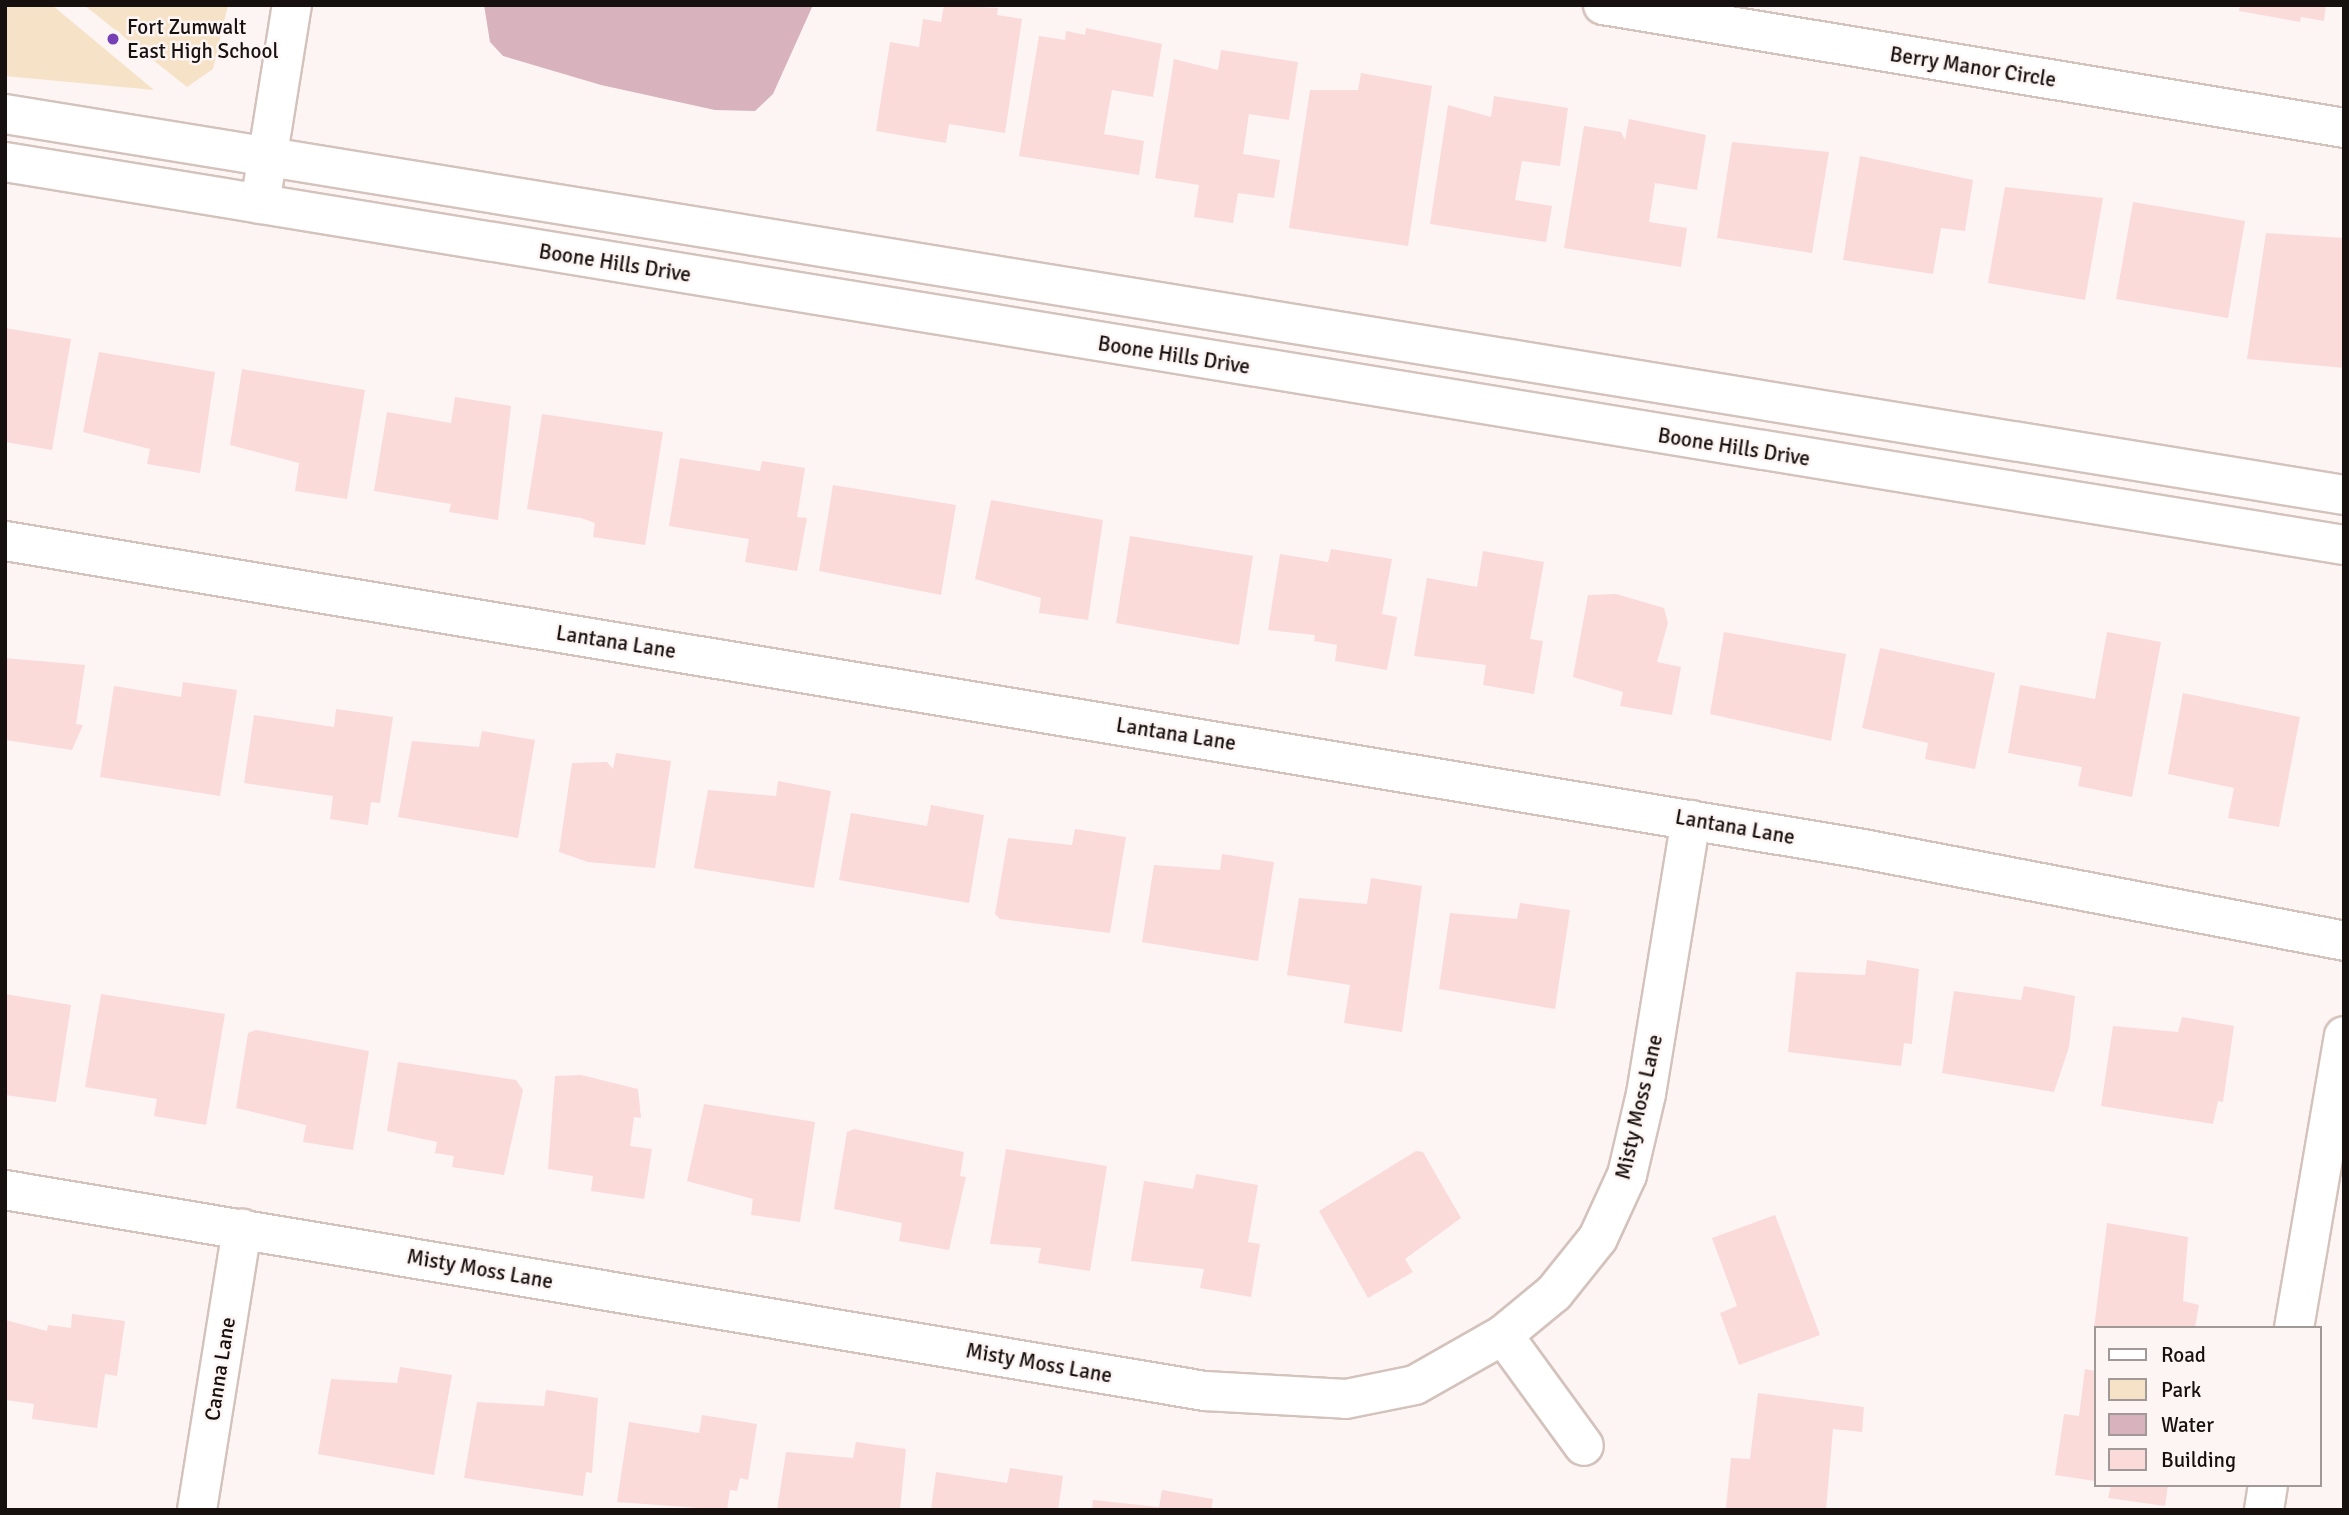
<!DOCTYPE html>
<style>
body{margin:0}
#map{position:relative;width:2349px;height:1515px;overflow:hidden;background:#fdf5f3;font-family:Signika,sans-serif}
div>[style]{position:absolute}
[style*='--x']{left:calc(var(--x)*1px);top:calc(var(--y)*1px);width:calc(var(--w)*1px);rotate:calc(var(--a)*1deg)}
.green>*{inset:0;background:#f5e2c7}
.water>*{inset:0;background:#d8b3bd}
.building>*{inset:0;background:#fbdada}
.roads{filter:drop-shadow(2px 0 #d4c2bc) drop-shadow(-2px 0 #d4c2bc) drop-shadow(0 2px #d4c2bc) drop-shadow(0 -2px #d4c2bc)}
.street>*{height:38px;margin:-19px;padding:0 19px;transform-origin:19px;border-radius:19px;background:#fff}
.secondary>*{height:38px;margin:-19px;padding:0 19px;transform-origin:19px;border-radius:19px;background:#fff}
.dots>*{width:19px;height:19px;translate:-50% -50%;box-sizing:border-box;border:4px solid #fdf5f3;border-radius:50%}
span{translate:-50% -50%;white-space:nowrap;text-align:center;line-height:1.15;-webkit-text-stroke:5px #fdf5f3;paint-order:stroke}
.poi-label{font-size:21px;color:#16100e}
.left{translate:0 -50%;text-align:left}
.street-label{font-size:21px;color:#16100e}
.frame{position:absolute;inset:0;border:7px solid #16100e;pointer-events:none}
.legend{position:absolute;left:2094px;top:1326px;width:228px;height:161px;box-sizing:border-box;background:#fdf5f3;border:2px solid #a19997;margin:0;padding:9px 12px;list-style:none;font-size:21px;color:#16100e}
.legend li{display:flex;align-items:center;gap:14px;height:35px}
.legend b{width:35px;border:2px solid #a19997}
</style>
<div id="map">
<div class="green">
<i style="clip-path:polygon(5px 5px,52px 5px,154px 90px,5px 76px)"></i>
<i style="clip-path:polygon(84px 5px,228px 5px,213px 69px,187px 87px)"></i>
</div>
<div class="water">
<i style="clip-path:polygon(484px 5px,813px 5px,773px 94px,755px 111px,715px 110px,601px 85px,503px 56px,490px 42px)"></i>
</div>
<div class="building">
<i style="clip-path:polygon(944px 5px,998px 8px,997px 15px,1022px 19px,1005px 133px,949px 124px,946px 143px,876px 131px,890px 42px,919px 47px,923px 19px,941px 22px)"></i>
<i style="clip-path:polygon(2240px 5px,2326px 5px,2324px 21px,2301px 17px,2300px 22px,2239px 11px)"></i>
<i style="clip-path:polygon(1086px 28px,1162px 44px,1153px 97px,1112px 90px,1104px 134px,1144px 141px,1139px 175px,1019px 156px,1039px 36px,1065px 40px,1066px 31px,1085px 35px)"></i>
<i style="clip-path:polygon(1221px 50px,1298px 62px,1289px 120px,1249px 114px,1243px 154px,1280px 160px,1274px 198px,1238px 193px,1233px 223px,1194px 217px,1199px 185px,1155px 178px,1174px 59px,1218px 70px)"></i>
<i style="clip-path:polygon(1361px 73px,1432px 86px,1408px 246px,1289px 228px,1310px 90px,1358px 90px)"></i>
<i style="clip-path:polygon(1494px 96px,1568px 108px,1560px 166px,1522px 161px,1515px 200px,1552px 206px,1546px 242px,1430px 224px,1448px 105px,1491px 117px)"></i>
<i style="clip-path:polygon(1629px 119px,1706px 135px,1697px 190px,1655px 183px,1649px 222px,1687px 228px,1681px 267px,1564px 248px,1584px 126px,1621px 132px,1625px 140px)"></i>
<i style="clip-path:polygon(1732px 142px,1829px 152px,1812px 253px,1717px 238px)"></i>
<i style="clip-path:polygon(1860px 156px,1973px 180px,1965px 231px,1941px 228px,1933px 274px,1843px 260px)"></i>
<i style="clip-path:polygon(2005px 187px,2103px 198px,2085px 300px,1988px 283px)"></i>
<i style="clip-path:polygon(2133px 202px,2245px 221px,2228px 318px,2116px 299px)"></i>
<i style="clip-path:polygon(2266px 233px,2344px 238px,2344px 368px,2247px 359px)"></i>
<i style="clip-path:polygon(5px 328px,71px 339px,52px 450px,5px 442px)"></i>
<i style="clip-path:polygon(99px 352px,215px 372px,200px 473px,147px 464px,150px 449px,83px 432px)"></i>
<i style="clip-path:polygon(242px 369px,365px 390px,347px 499px,295px 491px,299px 463px,230px 445px)"></i>
<i style="clip-path:polygon(455px 397px,511px 406px,498px 520px,449px 512px,451px 504px,374px 491px,387px 412px,451px 423px)"></i>
<i style="clip-path:polygon(542px 414px,663px 432px,645px 545px,593px 537px,595px 523px,581px 518px,527px 509px)"></i>
<i style="clip-path:polygon(680px 458px,760px 471px,762px 461px,805px 468px,797px 517px,807px 518px,797px 571px,745px 562px,749px 539px,669px 526px)"></i>
<i style="clip-path:polygon(833px 485px,956px 505px,941px 595px,819px 571px)"></i>
<i style="clip-path:polygon(991px 500px,1103px 520px,1088px 620px,1039px 613px,1041px 598px,975px 579px)"></i>
<i style="clip-path:polygon(1130px 536px,1253px 556px,1239px 645px,1116px 623px)"></i>
<i style="clip-path:polygon(1331px 549px,1392px 559px,1382px 614px,1397px 617px,1387px 670px,1335px 661px,1337px 645px,1314px 641px,1315px 635px,1268px 630px,1280px 554px,1328px 562px)"></i>
<i style="clip-path:polygon(1483px 551px,1544px 562px,1530px 639px,1543px 641px,1534px 694px,1483px 685px,1486px 665px,1414px 656px,1427px 578px,1477px 587px)"></i>
<i style="clip-path:polygon(1616px 594px,1664px 608px,1668px 623px,1657px 662px,1681px 667px,1672px 715px,1620px 706px,1623px 692px,1573px 677px,1588px 595px)"></i>
<i style="clip-path:polygon(1724px 632px,1846px 654px,1831px 741px,1710px 714px)"></i>
<i style="clip-path:polygon(2107px 632px,2161px 642px,2132px 797px,2078px 786px,2082px 767px,2008px 753px,2020px 685px,2095px 699px)"></i>
<i style="clip-path:polygon(1880px 648px,1995px 673px,1975px 769px,1925px 759px,1928px 743px,1862px 728px)"></i>
<i style="clip-path:polygon(5px 658px,85px 665px,76px 724px,83px 725px,72px 750px,5px 740px)"></i>
<i style="clip-path:polygon(183px 682px,237px 690px,220px 796px,100px 777px,114px 686px,181px 697px)"></i>
<i style="clip-path:polygon(2183px 693px,2300px 717px,2279px 827px,2228px 818px,2234px 788px,2168px 774px)"></i>
<i style="clip-path:polygon(336px 709px,393px 717px,380px 803px,371px 802px,368px 825px,330px 819px,333px 796px,244px 783px,254px 715px,334px 727px)"></i>
<i style="clip-path:polygon(482px 731px,535px 740px,518px 838px,398px 817px,412px 741px,479px 747px)"></i>
<i style="clip-path:polygon(616px 753px,671px 761px,655px 868px,588px 862px,559px 852px,572px 763px,607px 762px,613px 769px)"></i>
<i style="clip-path:polygon(778px 781px,831px 791px,814px 888px,694px 868px,708px 790px,776px 796px)"></i>
<i style="clip-path:polygon(931px 805px,984px 815px,969px 903px,839px 880px,851px 813px,927px 826px)"></i>
<i style="clip-path:polygon(1075px 829px,1126px 837px,1110px 933px,1000px 919px,995px 914px,1008px 838px,1072px 845px)"></i>
<i style="clip-path:polygon(1222px 854px,1274px 862px,1258px 961px,1142px 942px,1154px 865px,1220px 870px)"></i>
<i style="clip-path:polygon(1371px 878px,1422px 886px,1402px 1032px,1344px 1023px,1350px 985px,1287px 975px,1299px 898px,1367px 904px)"></i>
<i style="clip-path:polygon(1520px 903px,1570px 910px,1555px 1009px,1439px 989px,1450px 913px,1517px 919px)"></i>
<i style="clip-path:polygon(1867px 960px,1919px 969px,1912px 1044px,1904px 1043px,1901px 1066px,1788px 1052px,1796px 972px,1865px 975px)"></i>
<i style="clip-path:polygon(2024px 986px,2075px 996px,2069px 1047px,2054px 1092px,1942px 1073px,1954px 991px,2021px 1000px)"></i>
<i style="clip-path:polygon(5px 994px,71px 1005px,56px 1102px,5px 1095px)"></i>
<i style="clip-path:polygon(101px 994px,225px 1014px,206px 1125px,154px 1116px,157px 1099px,85px 1087px)"></i>
<i style="clip-path:polygon(2182px 1017px,2234px 1026px,2223px 1102px,2218px 1101px,2213px 1124px,2101px 1106px,2113px 1026px,2178px 1032px)"></i>
<i style="clip-path:polygon(256px 1030px,369px 1051px,353px 1150px,303px 1142px,306px 1125px,236px 1108px,248px 1033px)"></i>
<i style="clip-path:polygon(398px 1062px,516px 1080px,523px 1090px,504px 1175px,452px 1167px,454px 1156px,435px 1153px,437px 1142px,387px 1131px)"></i>
<i style="clip-path:polygon(581px 1075px,638px 1089px,641px 1118px,634px 1117px,630px 1146px,652px 1149px,644px 1199px,591px 1191px,593px 1176px,548px 1169px,555px 1076px)"></i>
<i style="clip-path:polygon(704px 1104px,815px 1122px,800px 1222px,751px 1215px,753px 1199px,687px 1181px)"></i>
<i style="clip-path:polygon(854px 1129px,964px 1152px,960px 1176px,966px 1177px,949px 1250px,899px 1241px,902px 1223px,834px 1209px,847px 1132px)"></i>
<i style="clip-path:polygon(1006px 1149px,1107px 1166px,1090px 1271px,1038px 1263px,1041px 1248px,990px 1244px)"></i>
<i style="clip-path:polygon(1416px 1151px,1423px 1152px,1461px 1218px,1405px 1259px,1413px 1272px,1368px 1298px,1319px 1211px)"></i>
<i style="clip-path:polygon(1196px 1174px,1258px 1185px,1248px 1242px,1260px 1244px,1251px 1297px,1200px 1288px,1204px 1269px,1131px 1261px,1144px 1181px,1193px 1189px)"></i>
<i style="clip-path:polygon(1775px 1215px,1820px 1335px,1739px 1365px,1720px 1313px,1737px 1306px,1712px 1238px)"></i>
<i style="clip-path:polygon(2107px 1223px,2188px 1237px,2183px 1301px,2199px 1305px,2195px 1328px,2094px 1328px)"></i>
<i style="clip-path:polygon(72px 1314px,125px 1321px,117px 1376px,105px 1374px,97px 1428px,32px 1419px,34px 1404px,5px 1400px,5px 1320px,47px 1331px,48px 1325px,71px 1328px)"></i>
<i style="clip-path:polygon(400px 1367px,452px 1375px,434px 1475px,318px 1454px,331px 1379px,397px 1383px)"></i>
<i style="clip-path:polygon(2085px 1369px,2095px 1371px,2095px 1481px,2055px 1475px,2064px 1414px,2079px 1416px)"></i>
<i style="clip-path:polygon(546px 1390px,598px 1398px,592px 1473px,586px 1472px,583px 1496px,464px 1478px,477px 1402px,544px 1406px)"></i>
<i style="clip-path:polygon(1758px 1393px,1864px 1407px,1862px 1432px,1833px 1429px,1826px 1510px,1726px 1508px,1731px 1458px,1750px 1459px)"></i>
<i style="clip-path:polygon(702px 1415px,757px 1424px,748px 1480px,740px 1478px,737px 1491px,730px 1490px,727px 1510px,617px 1502px,629px 1422px,699px 1433px)"></i>
<i style="clip-path:polygon(856px 1442px,906px 1449px,900px 1510px,777px 1510px,786px 1452px,853px 1458px)"></i>
<i style="clip-path:polygon(1010px 1468px,1063px 1476px,1058px 1510px,931px 1510px,936px 1472px,1007px 1483px)"></i>
<i style="clip-path:polygon(2111px 1485px,2168px 1485px,2165px 1506px,2108px 1498px)"></i>
<i style="clip-path:polygon(1162px 1490px,1213px 1499px,1211px 1510px,1092px 1510px,1093px 1500px,1159px 1507px)"></i>
</div>
<div class="roads">
<div class="street">
<i style="--x:1603;--y:5;--w:751;--a:9.42"></i>
<i style="--x:260;--y:204;--w:202;--a:-80.9"></i>
<i style="--x:5;--y:541;--w:1883;--a:9.41"></i>
<i style="--x:1863;--y:849;--w:490;--a:10.8"></i>
<i style="--x:5;--y:1190;--w:1217;--a:9.51"></i>
<i style="--x:1205;--y:1391;--w:141;--a:3.2"></i>
<i style="--x:1346;--y:1399;--w:70;--a:-11.5"></i>
<i style="--x:1415;--y:1385;--w:101;--a:-29.6"></i>
<i style="--x:1503;--y:1335;--w:66;--a:-39.5"></i>
<i style="--x:1554;--y:1293;--w:70;--a:-51.3"></i>
<i style="--x:1598;--y:1238;--w:69;--a:-65.3"></i>
<i style="--x:1627;--y:1175;--w:83;--a:-76.8"></i>
<i style="--x:1646;--y:1094;--w:278;--a:-80.7"></i>
<i style="--x:2294;--y:1328;--w:296;--a:-80.3"></i>
<i style="--x:1503;--y:1335;--w:137;--a:53.9"></i>
<i style="--x:197;--y:1510;--w:285;--a:-80.9"></i>
<i style="--x:2264;--y:1510;--w:25;--a:-81"></i>
</div>
<div class="secondary">
<i style="--x:5;--y:114;--w:2370;--a:9.25"></i>
<i style="--x:5;--y:162;--w:2370;--a:9.3"></i>
</div>
</div>
<div class="dots">
<i style="left:113px;top:39px;background:#753fb5"></i>
</div>
<div class="poi-label">
<span class="left" style="left:127px;top:39px">Fort Zumwalt<br>East High School</span>
</div>
<div class="street-label">
<span style="left:1973px;top:67px;rotate:9deg">Berry Manor Circle</span>
<span style="left:615px;top:263px;rotate:9deg">Boone Hills Drive</span>
<span style="left:1174px;top:355px;rotate:9deg">Boone Hills Drive</span>
<span style="left:1734px;top:447px;rotate:9deg">Boone Hills Drive</span>
<span style="left:616px;top:642px;rotate:9deg">Lantana Lane</span>
<span style="left:1176px;top:734px;rotate:9deg">Lantana Lane</span>
<span style="left:1735px;top:827px;rotate:10deg">Lantana Lane</span>
<span style="left:1639px;top:1107px;rotate:-77deg">Misty Moss Lane</span>
<span style="left:480px;top:1269px;rotate:10deg">Misty Moss Lane</span>
<span style="left:1039px;top:1363px;rotate:10deg">Misty Moss Lane</span>
<span style="left:220px;top:1369px;rotate:-81deg">Canna Lane</span>
</div>
<div class="frame"></div>
<ul class="legend">
<li><b style="height:9px;background:#fff"></b>Road</li>
<li><b style="height:19px;background:#f5e2c7"></b>Park</li>
<li><b style="height:19px;background:#d8b3bd"></b>Water</li>
<li><b style="height:19px;background:#fbdada"></b>Building</li>
</ul>
</div>
